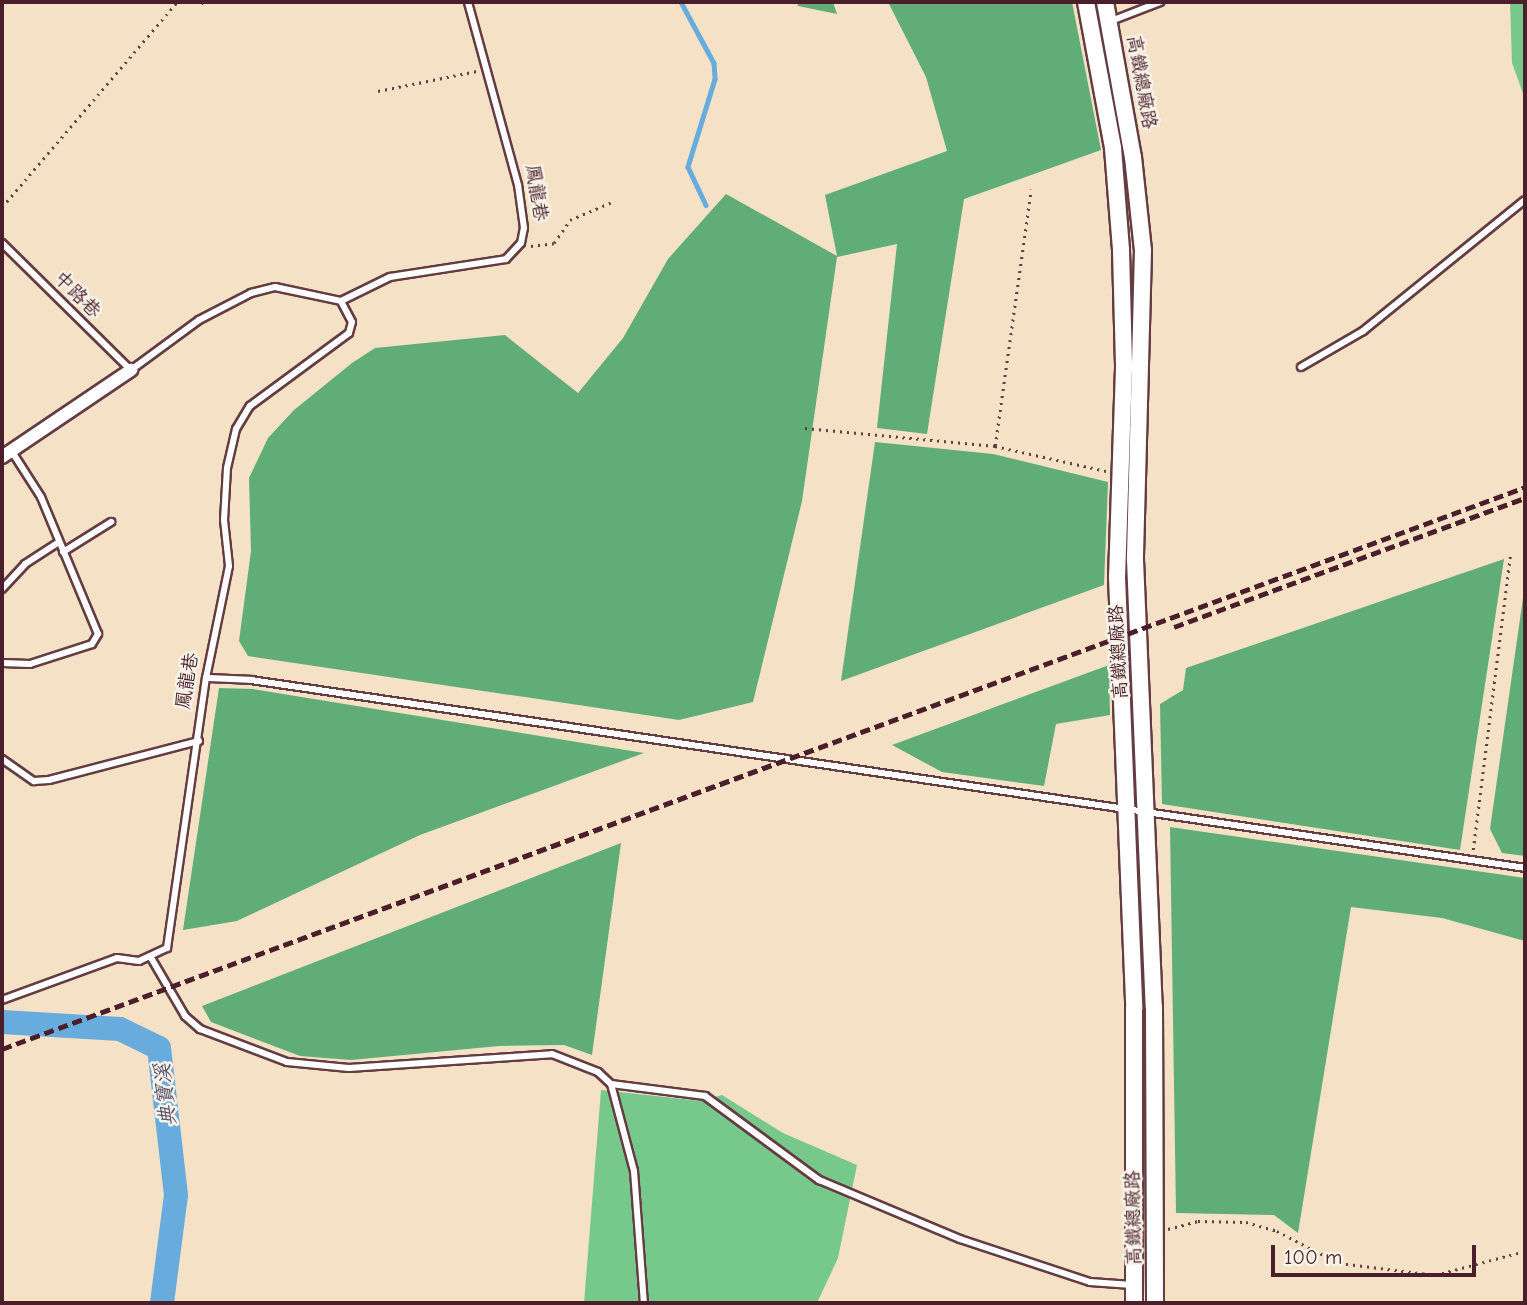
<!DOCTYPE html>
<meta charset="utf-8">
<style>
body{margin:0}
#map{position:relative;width:1527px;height:1305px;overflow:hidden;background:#f4e1c6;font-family:"Comic Neue","LXGW WenKai TC",sans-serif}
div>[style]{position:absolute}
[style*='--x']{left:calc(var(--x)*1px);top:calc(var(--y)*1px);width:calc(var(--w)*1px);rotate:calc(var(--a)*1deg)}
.green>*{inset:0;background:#77c98b}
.forest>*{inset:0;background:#61ad77}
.stream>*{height:4.5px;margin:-2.25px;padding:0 2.25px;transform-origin:2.25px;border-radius:2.25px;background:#68acdd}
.river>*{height:24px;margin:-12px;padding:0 12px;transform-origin:12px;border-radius:12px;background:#68acdd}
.path>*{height:2.5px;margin-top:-1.25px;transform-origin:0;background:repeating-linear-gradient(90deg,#643c42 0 2px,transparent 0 7px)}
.roads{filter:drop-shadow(2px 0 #643c42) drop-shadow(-2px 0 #643c42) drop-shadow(0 2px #643c42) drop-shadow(0 -2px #643c42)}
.service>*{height:6px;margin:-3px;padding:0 3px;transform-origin:3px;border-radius:3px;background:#fff}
.minor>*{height:12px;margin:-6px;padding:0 6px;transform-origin:6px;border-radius:6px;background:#fff}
.tertiary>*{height:16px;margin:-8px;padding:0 8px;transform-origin:8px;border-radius:8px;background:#fff}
.rail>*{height:4.5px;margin-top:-2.25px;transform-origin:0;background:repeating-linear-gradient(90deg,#4a1f2b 0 10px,transparent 0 15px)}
span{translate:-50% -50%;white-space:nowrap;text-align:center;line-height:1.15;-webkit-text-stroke:5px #f7f3e8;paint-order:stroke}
.street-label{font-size:19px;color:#4a1f2b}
.water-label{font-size:21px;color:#545069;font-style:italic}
.frame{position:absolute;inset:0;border:4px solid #4a1f2b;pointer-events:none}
.scale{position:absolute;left:1271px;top:1245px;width:205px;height:32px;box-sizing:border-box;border:4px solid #4a1f2b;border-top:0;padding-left:9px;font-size:21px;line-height:24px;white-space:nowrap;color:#4a1f2b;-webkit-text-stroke:5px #f7f3e8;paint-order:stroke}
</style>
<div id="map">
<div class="green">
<i style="clip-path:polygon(1510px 2px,1525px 2px,1525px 99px,1512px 63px)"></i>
<i style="clip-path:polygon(601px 1090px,701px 1101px,722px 1095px,783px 1133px,857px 1165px,838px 1258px,817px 1303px,584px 1303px)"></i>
</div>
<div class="forest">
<i style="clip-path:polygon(797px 2px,833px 2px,837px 14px,798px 6px)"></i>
<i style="clip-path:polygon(888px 2px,1072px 2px,1101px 150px,964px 199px,927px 434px,877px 428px,897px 244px,837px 257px,802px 501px,753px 702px,679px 720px,248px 656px,239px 641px,251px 551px,249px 478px,268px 438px,294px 410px,352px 363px,375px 348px,505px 335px,578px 393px,623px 338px,668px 259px,726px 194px,837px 256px,825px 195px,947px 151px,926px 77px)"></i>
<i style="clip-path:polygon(875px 442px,993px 454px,1108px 482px,1104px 585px,841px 681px)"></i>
<i style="clip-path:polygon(1504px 559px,1460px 850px,1162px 804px,1160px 704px,1183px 690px,1186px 668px)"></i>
<i style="clip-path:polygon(1525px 584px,1525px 856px,1502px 853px,1490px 829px)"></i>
<i style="clip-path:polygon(1109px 665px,1110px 715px,1056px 724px,1044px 786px,942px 772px,892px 745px)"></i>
<i style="clip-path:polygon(219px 688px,253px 689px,644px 753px,420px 835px,237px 921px,183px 930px)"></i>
<i style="clip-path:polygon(1170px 827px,1525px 878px,1525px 941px,1442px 918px,1351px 907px,1298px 1233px,1274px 1215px,1176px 1213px)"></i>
<i style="clip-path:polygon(621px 843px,592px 1055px,564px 1045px,499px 1046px,351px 1060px,300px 1056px,211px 1022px,202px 1006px)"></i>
</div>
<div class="stream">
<i style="--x:681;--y:2;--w:69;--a:61.6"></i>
<i style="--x:714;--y:63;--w:16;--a:86"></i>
<i style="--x:715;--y:79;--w:92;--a:107.1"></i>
<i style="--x:688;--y:167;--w:42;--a:64.7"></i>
</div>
<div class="river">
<i style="--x:2;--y:1022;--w:118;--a:3.4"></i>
<i style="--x:120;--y:1029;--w:43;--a:26"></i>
<i style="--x:159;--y:1048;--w:148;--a:83.4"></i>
<i style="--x:176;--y:1195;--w:109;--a:97.4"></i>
</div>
<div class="path">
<i style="--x:202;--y:2;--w:6;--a:45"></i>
<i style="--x:378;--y:91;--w:101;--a:-11.4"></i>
<i style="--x:2;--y:207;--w:270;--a:-49.5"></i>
<i style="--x:531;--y:246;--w:23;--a:-7"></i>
<i style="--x:554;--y:243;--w:28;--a:-55"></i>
<i style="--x:570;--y:220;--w:46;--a:-23.2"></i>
<i style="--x:805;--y:428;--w:191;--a:5.4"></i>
<i style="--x:995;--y:446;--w:114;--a:12.7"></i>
<i style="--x:995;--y:446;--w:259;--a:-82"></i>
<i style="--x:1473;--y:850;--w:296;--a:-82.8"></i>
<i style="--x:1168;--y:1229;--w:31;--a:-15"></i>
<i style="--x:1198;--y:1221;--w:48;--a:1.2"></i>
<i style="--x:1246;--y:1222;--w:32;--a:16"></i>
<i style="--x:1277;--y:1231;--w:70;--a:27.3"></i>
<i style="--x:1339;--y:1263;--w:97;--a:7.1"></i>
<i style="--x:1435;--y:1275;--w:93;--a:-14.9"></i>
</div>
<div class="roads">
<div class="service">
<i style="--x:1111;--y:21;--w:53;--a:-21.2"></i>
<i style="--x:2;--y:243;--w:181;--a:44.6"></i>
<i style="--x:131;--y:370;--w:84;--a:-36.3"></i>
<i style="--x:199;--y:320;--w:59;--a:-27.4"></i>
<i style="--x:251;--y:293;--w:25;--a:-14"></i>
<i style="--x:275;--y:287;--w:67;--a:12"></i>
<i style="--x:341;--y:301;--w:55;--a:-26.1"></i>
<i style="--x:390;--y:277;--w:117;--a:-8.8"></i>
<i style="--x:506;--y:259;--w:22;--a:-47"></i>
<i style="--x:521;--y:243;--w:15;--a:-79"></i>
<i style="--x:524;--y:228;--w:43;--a:-97.9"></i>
<i style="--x:518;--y:185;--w:190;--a:-105.3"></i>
<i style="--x:1301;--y:367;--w:72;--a:-30.1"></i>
<i style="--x:1363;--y:331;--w:208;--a:-39"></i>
<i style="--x:63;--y:552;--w:57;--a:-32"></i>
<i style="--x:2;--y:589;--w:34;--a:-47"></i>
<i style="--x:25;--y:564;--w:40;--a:-32.9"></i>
<i style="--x:2;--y:663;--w:28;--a:2"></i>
<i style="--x:30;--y:664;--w:65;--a:-17.9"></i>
<i style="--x:92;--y:644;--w:12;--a:-59"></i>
<i style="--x:98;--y:634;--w:148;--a:-112.6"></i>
<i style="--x:41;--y:497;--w:56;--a:-122.6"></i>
<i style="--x:206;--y:678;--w:45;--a:2.5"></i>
<i style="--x:251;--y:680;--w:1288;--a:8.39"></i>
<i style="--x:2;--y:759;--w:39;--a:35"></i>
<i style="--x:34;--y:781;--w:15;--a:-4"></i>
<i style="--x:49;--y:780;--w:155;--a:-14.6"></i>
<i style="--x:150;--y:956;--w:69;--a:59.7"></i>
<i style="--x:185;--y:1016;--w:20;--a:41"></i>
<i style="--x:200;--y:1029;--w:93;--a:20.8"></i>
<i style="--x:287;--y:1062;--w:62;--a:5.5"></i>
<i style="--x:349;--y:1068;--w:203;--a:-3.9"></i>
<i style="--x:552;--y:1054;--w:49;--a:21.4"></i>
<i style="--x:598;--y:1072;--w:18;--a:43"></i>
<i style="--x:611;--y:1084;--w:90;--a:75.2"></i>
<i style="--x:634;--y:1171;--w:132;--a:85.7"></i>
<i style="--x:2;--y:1000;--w:122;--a:-20.1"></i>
<i style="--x:117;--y:958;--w:22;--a:8"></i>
<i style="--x:139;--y:961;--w:31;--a:-25"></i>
<i style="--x:167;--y:948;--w:273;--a:-81.8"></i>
<i style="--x:206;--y:678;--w:114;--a:-78.4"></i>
<i style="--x:229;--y:566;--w:46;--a:-96.2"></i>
<i style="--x:224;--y:520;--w:52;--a:-86.7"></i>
<i style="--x:227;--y:468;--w:40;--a:-77"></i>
<i style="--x:236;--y:429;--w:27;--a:-59"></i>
<i style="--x:250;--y:406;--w:123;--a:-36.4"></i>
<i style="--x:349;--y:333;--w:11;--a:-75"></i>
<i style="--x:352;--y:322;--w:24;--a:-118"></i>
<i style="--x:611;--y:1084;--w:95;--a:7.3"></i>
<i style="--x:705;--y:1096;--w:142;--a:36.4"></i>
<i style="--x:819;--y:1180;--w:153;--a:22.7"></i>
<i style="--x:960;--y:1239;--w:137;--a:18.3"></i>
<i style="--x:1090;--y:1282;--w:42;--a:4.1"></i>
</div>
<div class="minor">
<i style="--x:2;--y:457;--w:156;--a:-34"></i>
</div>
<div class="tertiary">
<i style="--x:1086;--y:2;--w:148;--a:79.5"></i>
<i style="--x:1113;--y:148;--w:102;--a:85.5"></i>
<i style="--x:1121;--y:250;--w:118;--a:88.5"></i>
<i style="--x:1124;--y:368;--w:209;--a:91.9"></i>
<i style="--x:1117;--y:577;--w:432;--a:87.7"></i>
<i style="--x:1134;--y:1009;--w:294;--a:90"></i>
<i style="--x:1105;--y:2;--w:158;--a:79.8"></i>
<i style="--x:1133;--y:157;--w:94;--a:83.9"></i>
<i style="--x:1143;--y:250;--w:310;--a:91.5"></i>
<i style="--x:1135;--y:560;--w:447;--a:87.6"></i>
<i style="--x:1154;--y:1007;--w:296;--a:89.8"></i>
</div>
</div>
<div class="rail">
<i style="--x:1174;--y:627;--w:374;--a:-20.2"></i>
<i style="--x:2;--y:1049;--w:1623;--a:-20.25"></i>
</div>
<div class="street-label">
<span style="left:1141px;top:82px;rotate:80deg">高鐵總廠路</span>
<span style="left:536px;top:193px;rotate:81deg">鳳龍巷</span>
<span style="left:77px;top:295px;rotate:45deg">中路巷</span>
<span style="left:1119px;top:652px;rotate:-93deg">高鐵總廠路</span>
<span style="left:188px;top:681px;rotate:-81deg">鳳龍巷</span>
<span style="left:1134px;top:1218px;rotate:-91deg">高鐵總廠路</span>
</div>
<div class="water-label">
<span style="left:165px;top:1095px;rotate:-96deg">典寶溪</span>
</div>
<div class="frame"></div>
<div class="scale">100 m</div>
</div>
